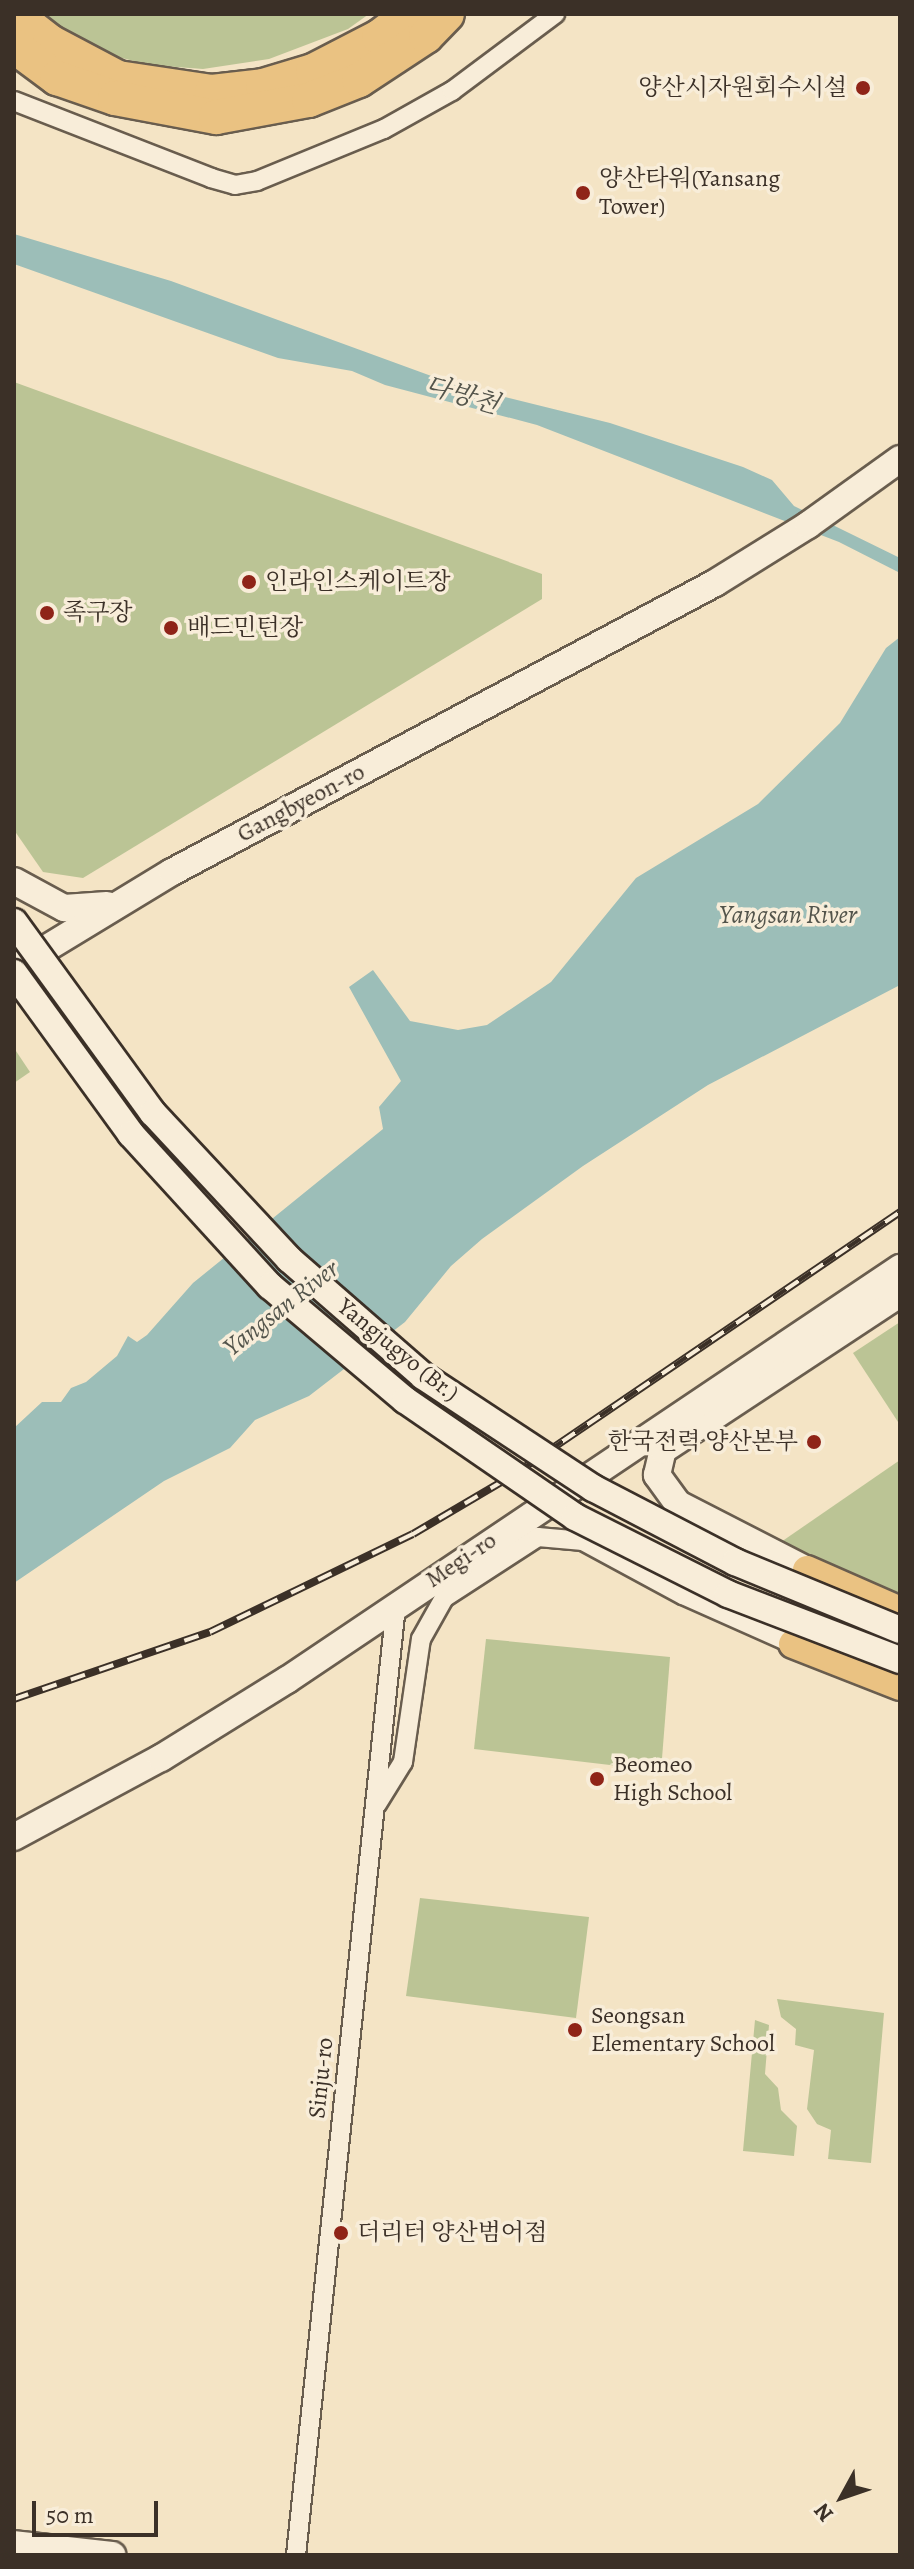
<!DOCTYPE html>
<meta charset="utf-8">
<style>
body{margin:0}
#map{position:relative;width:914px;height:2569px;overflow:hidden;background:#f4e4c5;font-family:Alegreya,"Noto Serif KR",serif}
div>[style]{position:absolute}
[style*='--x']{left:calc(var(--x)*1px);top:calc(var(--y)*1px);width:calc(var(--w)*1px);rotate:calc(var(--a)*1deg)}
.green>*{inset:0;background:#bbc495}
.water>*{inset:0;background:#9cbeb8}
.roads{filter:drop-shadow(2px 0 #695d4e) drop-shadow(-2px 0 #695d4e) drop-shadow(0 2px #695d4e) drop-shadow(0 -2px #695d4e)}
.street>*{height:18px;margin:-9px;padding:0 9px;transform-origin:9px;border-radius:9px;background:#f8edd9}
.secondary>*{height:26px;margin:-13px;padding:0 13px;transform-origin:13px;border-radius:13px;background:#f8edd9}
.primary>*{height:28px;margin:-14px;padding:0 14px;transform-origin:14px;border-radius:14px;background:#eac282}
.highway>*{height:34px;margin:-17px;padding:0 17px;transform-origin:17px;border-radius:17px;background:#eac282}
.rail>*{height:8px;margin-top:-4px;transform-origin:0;background:repeating-linear-gradient(90deg,#f8edd9 0 15px,#3b3027 0 30px);box-sizing:border-box;border-block:2px solid #3b3027}
.bridges{filter:drop-shadow(2px 0 #3b3027) drop-shadow(-2px 0 #3b3027) drop-shadow(0 2px #3b3027) drop-shadow(0 -2px #3b3027)}
.secondary-bridge>*{height:26px;margin:-13px;padding:0 13px;transform-origin:13px;border-radius:13px;background:#f8edd9}
.dots>*{width:22px;height:22px;translate:-50% -50%;box-sizing:border-box;border:4px solid #f8edd9;border-radius:50%}
span{translate:-50% -50%;white-space:nowrap;text-align:center;line-height:1.15;-webkit-text-stroke:7px #f8edd9;paint-order:stroke}
.poi-label{font-size:24px;color:#3b3027}
.right{translate:-100% -50%;text-align:right}
.left{translate:0 -50%;text-align:left}
.street-label{font-size:24px;color:#3b3027}
.water-label{font-size:26px;color:#53544b;font-style:italic}
.frame{position:absolute;inset:0;border:16px solid #3b3027;pointer-events:none}
.north{position:absolute;left:802px;top:2457px;width:80px;height:80px;-webkit-text-stroke:6px #f8edd9;paint-order:stroke;rotate:230deg;font-size:22px;font-weight:700;line-height:32px;text-align:center;color:#3b3027}
.north::after{content:'';display:block;margin:auto;width:28px;height:36px;background:#3b3027;clip-path:polygon(50% 0,100% 100%,50% 72%,0 100%)}
.scale{position:absolute;left:32px;top:2501px;width:126px;height:36px;box-sizing:border-box;border:4px solid #3b3027;border-top:0;padding-left:10px;font-size:24px;line-height:28px;white-space:nowrap;color:#3b3027;-webkit-text-stroke:6px #f8edd9;paint-order:stroke}
</style>
<div id="map">
<div class="green">
<i style="clip-path:polygon(20px 14px,369px 14px,348px 29px,269px 59px,203px 69px,150px 65px,78px 47px)"></i>
<i style="clip-path:polygon(14px 382px,542px 574px,542px 599px,83px 878px,43px 872px,14px 830px)"></i>
<i style="clip-path:polygon(14px 1048px,30px 1072px,14px 1083px)"></i>
<i style="clip-path:polygon(900px 1322px,900px 1425px,853px 1353px)"></i>
<i style="clip-path:polygon(900px 1460px,900px 1594px,839px 1573px,781px 1542px)"></i>
<i style="clip-path:polygon(486px 1639px,670px 1657px,661px 1771px,474px 1749px)"></i>
<i style="clip-path:polygon(420px 1898px,589px 1917px,576px 2018px,406px 1996px)"></i>
<i style="clip-path:polygon(777px 1999px,884px 2013px,871px 2163px,828px 2159px,831px 2130px,817px 2124px,807px 2109px,814px 2050px,795px 2045px,796px 2029px,781px 2017px)"></i>
<i style="clip-path:polygon(755px 2020px,769px 2025px,765px 2074px,778px 2088px,781px 2110px,797px 2126px,794px 2156px,743px 2151px)"></i>
</div>
<div class="water">
<i style="clip-path:polygon(14px 234px,171px 281px,456px 385px,610px 423px,743px 467px,772px 480px,794px 506px,900px 558px,900px 573px,839px 542px,537px 425px,385px 385px,352px 371px,278px 358px,14px 264px)"></i>
<i style="clip-path:polygon(900px 637px,900px 985px,708px 1085px,583px 1166px,482px 1239px,451px 1266px,405px 1322px,309px 1396px,255px 1420px,230px 1448px,164px 1481px,14px 1583px,14px 1428px,42px 1402px,61px 1402px,71px 1388px,86px 1382px,117px 1356px,128px 1336px,137px 1342px,147px 1335px,193px 1283px,383px 1129px,379px 1107px,401px 1081px,349px 987px,373px 970px,410px 1021px,458px 1030px,487px 1025px,551px 982px,636px 878px,758px 804px,840px 723px,886px 648px)"></i>
</div>
<div class="roads">
<div class="street">
<i style="--x:14;--y:101;--w:212;--a:21.3"></i>
<i style="--x:211;--y:178;--w:25;--a:16"></i>
<i style="--x:235;--y:185;--w:22;--a:-10"></i>
<i style="--x:257;--y:181;--w:137;--a:-22.3"></i>
<i style="--x:384;--y:129;--w:78;--a:-29.2"></i>
<i style="--x:452;--y:91;--w:129;--a:-36.8"></i>
<i style="--x:377;--y:1804;--w:49;--a:-58.2"></i>
<i style="--x:403;--y:1762;--w:124;--a:-81.7"></i>
<i style="--x:421;--y:1639;--w:47;--a:-60.7"></i>
<i style="--x:444;--y:1598;--w:112;--a:-33"></i>
<i style="--x:538;--y:1537;--w:45;--a:5.1"></i>
<i style="--x:583;--y:1541;--w:114;--a:28.4"></i>
<i style="--x:683;--y:1595;--w:120;--a:24"></i>
<i style="--x:296;--y:2555;--w:955;--a:-83.99"></i>
</div>
<div class="secondary">
<i style="--x:14;--y:881;--w:57;--a:28.4"></i>
<i style="--x:64;--y:908;--w:43;--a:-4"></i>
<i style="--x:14;--y:968;--w:185;--a:-31.3"></i>
<i style="--x:172;--y:872;--w:615;--a:-28.02"></i>
<i style="--x:715;--y:583;--w:110;--a:-31.9"></i>
<i style="--x:808;--y:525;--w:113;--a:-35.7"></i>
<i style="--x:807;--y:1570;--w:145;--a:-152.9"></i>
<i style="--x:678;--y:1504;--w:36;--a:-126"></i>
<i style="--x:657;--y:1475;--w:26;--a:-77"></i>
<i style="--x:663;--y:1450;--w:284;--a:-33.4"></i>
<i style="--x:14;--y:1837;--w:167;--a:-28.3"></i>
<i style="--x:161;--y:1758;--w:148;--a:-31.8"></i>
<i style="--x:287;--y:1680;--w:739;--a:-33.91"></i>
<i style="--x:14;--y:2544;--w:99;--a:6.4"></i>
</div>
<div class="primary">
<i style="--x:807;--y:1570;--w:102;--a:23.8"></i>
<i style="--x:793;--y:1644;--w:115;--a:21.4"></i>
</div>
<div class="highway">
<i style="--x:14;--y:14;--w:46;--a:37.9"></i>
<i style="--x:50;--y:42;--w:77;--a:27.9"></i>
<i style="--x:118;--y:78;--w:95;--a:8.5"></i>
<i style="--x:212;--y:92;--w:51;--a:-6.7"></i>
<i style="--x:263;--y:86;--w:52;--a:-16.7"></i>
<i style="--x:313;--y:71;--w:74;--a:-27.3"></i>
<i style="--x:379;--y:37;--w:38;--a:-37"></i>
<i style="--x:14;--y:46;--w:54;--a:36.7"></i>
<i style="--x:57;--y:78;--w:61;--a:19"></i>
<i style="--x:115;--y:98;--w:103;--a:10.7"></i>
<i style="--x:216;--y:117;--w:95;--a:-10.4"></i>
<i style="--x:309;--y:100;--w:54;--a:-21.8"></i>
<i style="--x:359;--y:80;--w:80;--a:-33.3"></i>
<i style="--x:426;--y:36;--w:30;--a:-46"></i>
</div>
</div>
<div class="rail">
<i style="--x:14;--y:1699;--w:207;--a:-18.9"></i>
<i style="--x:210;--y:1632;--w:225;--a:-25.8"></i>
<i style="--x:413;--y:1534;--w:116;--a:-30.5"></i>
<i style="--x:513;--y:1475;--w:468;--a:-34.2"></i>
</div>
<div class="bridges">
<div class="secondary-bridge">
<i style="--x:14;--y:922;--w:236;--a:54"></i>
<i style="--x:153;--y:1113;--w:200;--a:47"></i>
<i style="--x:289;--y:1259;--w:178;--a:41.1"></i>
<i style="--x:423;--y:1376;--w:204;--a:33.4"></i>
<i style="--x:593;--y:1488;--w:160;--a:27.5"></i>
<i style="--x:735;--y:1562;--w:178;--a:22.4"></i>
<i style="--x:14;--y:973;--w:199;--a:54"></i>
<i style="--x:131;--y:1134;--w:206;--a:47.6"></i>
<i style="--x:270;--y:1286;--w:177;--a:40.2"></i>
<i style="--x:405;--y:1400;--w:206;--a:34.5"></i>
<i style="--x:575;--y:1517;--w:171;--a:26.7"></i>
<i style="--x:728;--y:1594;--w:184;--a:21"></i>
</div>
</div>
<div class="dots">
<i style="left:863px;top:88px;background:#8f2418"></i>
<i style="left:583px;top:193px;background:#8f2418"></i>
<i style="left:249px;top:582px;background:#8f2418"></i>
<i style="left:47px;top:613px;background:#8f2418"></i>
<i style="left:171px;top:628px;background:#8f2418"></i>
<i style="left:814px;top:1442px;background:#8f2418"></i>
<i style="left:597px;top:1779px;background:#8f2418"></i>
<i style="left:575px;top:2030px;background:#8f2418"></i>
<i style="left:341px;top:2233px;background:#8f2418"></i>
</div>
<div class="poi-label">
<span class="right" style="left:847px;top:88px">양산시자원회수시설</span>
<span class="left" style="left:599px;top:193px">양산타워(Yansang<br>Tower)</span>
<span class="left" style="left:265px;top:582px">인라인스케이트장</span>
<span class="left" style="left:63px;top:613px">족구장</span>
<span class="left" style="left:187px;top:628px">배드민턴장</span>
<span class="right" style="left:798px;top:1442px">한국전력 양산본부</span>
<span class="left" style="left:613px;top:1779px">Beomeo<br>High School</span>
<span class="left" style="left:591px;top:2030px">Seongsan<br>Elementary School</span>
<span class="left" style="left:357px;top:2233px">더리터 양산범어점</span>
</div>
<div class="street-label">
<span style="left:301px;top:803px;rotate:-28deg">Gangbyeon-ro</span>
<span style="left:398px;top:1350px;rotate:39deg">Yangjugyo (Br.)</span>
<span style="left:461px;top:1560px;rotate:-34deg">Megi-ro</span>
<span style="left:321px;top:2078px;rotate:-84deg">Sinju-ro</span>
</div>
<div class="water-label">
<span style="left:462px;top:395px;rotate:17deg">다방천</span>
<span style="left:788px;top:915px">Yangsan River</span>
<span style="left:281px;top:1308px;rotate:-38deg">Yangsan River</span>
</div>
<div class="frame"></div>
<div class="north">N</div>
<div class="scale">50 m</div>
</div>
